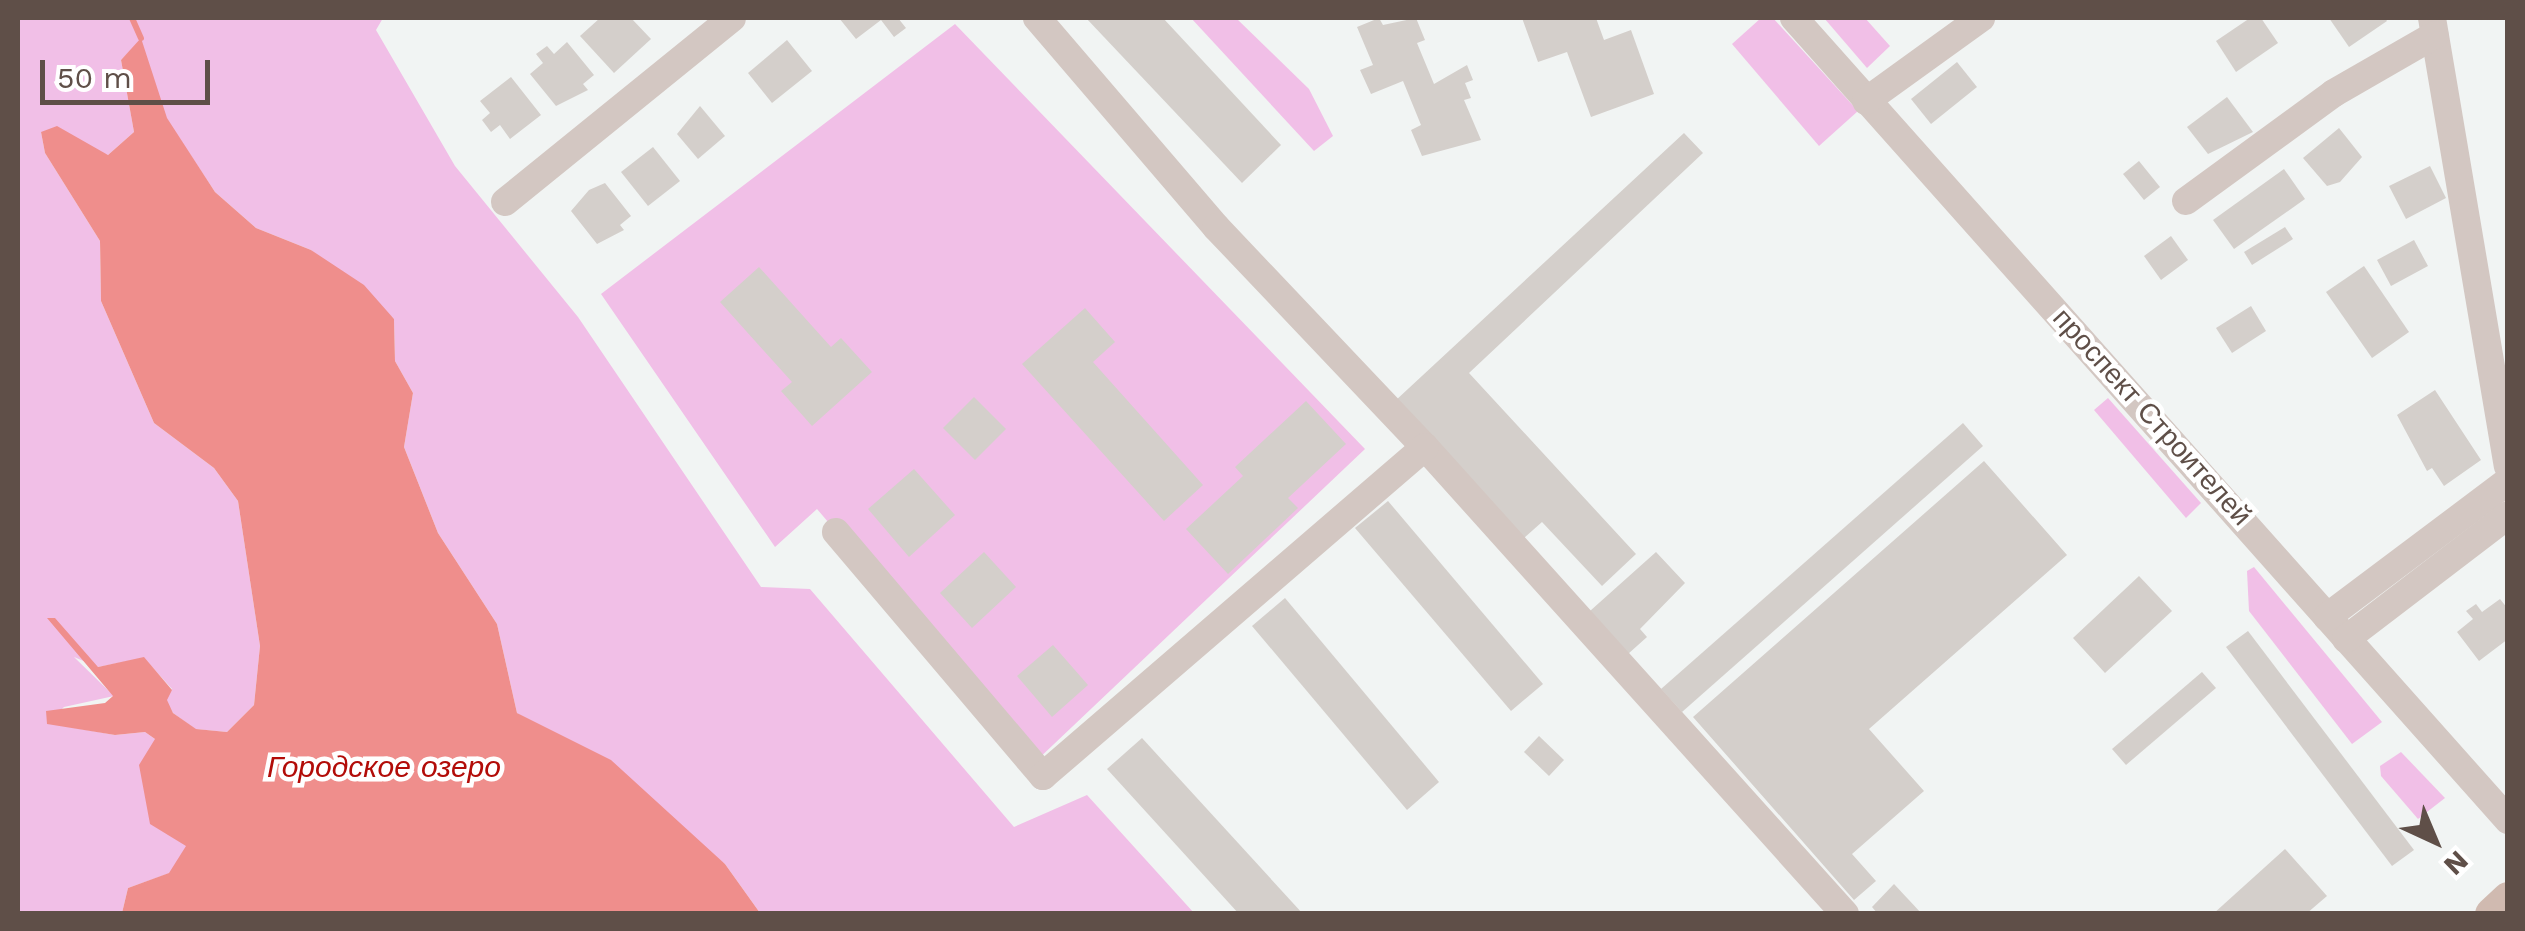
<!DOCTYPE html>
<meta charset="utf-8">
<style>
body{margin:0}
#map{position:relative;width:2525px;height:931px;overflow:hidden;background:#f1f4f3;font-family:"Work Sans",sans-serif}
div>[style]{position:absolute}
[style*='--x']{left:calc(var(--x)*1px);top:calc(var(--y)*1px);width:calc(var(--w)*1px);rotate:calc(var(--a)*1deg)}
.green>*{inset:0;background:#f1bfe7}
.water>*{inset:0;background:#ef8e8c}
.stream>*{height:6px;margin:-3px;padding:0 3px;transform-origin:3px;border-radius:3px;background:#ef8e8c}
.building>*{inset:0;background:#d4cfcb}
.minor>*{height:28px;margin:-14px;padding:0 14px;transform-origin:14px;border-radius:14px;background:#d3c7c2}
.major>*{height:35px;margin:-17.5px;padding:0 17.5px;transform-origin:17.5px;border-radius:17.5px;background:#d0bab0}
span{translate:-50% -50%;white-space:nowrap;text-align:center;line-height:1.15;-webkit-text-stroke:9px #fff;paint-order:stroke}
.street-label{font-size:28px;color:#5f4f48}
.water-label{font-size:30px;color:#b20c08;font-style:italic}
.frame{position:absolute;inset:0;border:20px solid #5f4f48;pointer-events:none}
.north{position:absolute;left:2385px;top:791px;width:100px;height:100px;-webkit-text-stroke:8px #fff;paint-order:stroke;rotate:136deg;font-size:28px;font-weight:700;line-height:40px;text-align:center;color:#5f4f48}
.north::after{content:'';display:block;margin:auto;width:35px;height:45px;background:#5f4f48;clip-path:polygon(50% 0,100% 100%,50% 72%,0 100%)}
.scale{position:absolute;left:40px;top:60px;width:170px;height:45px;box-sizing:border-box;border:5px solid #5f4f48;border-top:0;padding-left:12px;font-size:30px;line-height:35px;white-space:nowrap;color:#5f4f48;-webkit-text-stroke:8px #fff;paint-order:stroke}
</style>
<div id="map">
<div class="green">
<i style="clip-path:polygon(18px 18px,383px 18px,376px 30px,455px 166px,578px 317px,761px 587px,810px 589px,1014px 827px,1087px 795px,1194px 913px,760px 913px,725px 864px,517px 713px,497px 624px,438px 533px,404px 447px,413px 393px,395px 361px,394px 319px,311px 250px,256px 228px,215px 192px,166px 118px,141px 40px,121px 60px,134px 132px,108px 155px,41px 132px,45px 153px,100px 241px,101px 301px,154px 423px,214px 468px,238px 501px,260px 646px,254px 705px,227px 732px,195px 729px,173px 713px,166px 700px,172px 689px,144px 658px,98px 667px,74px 657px,114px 696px,64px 707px,47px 723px,115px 735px,145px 732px,155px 739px,187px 846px,170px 873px,128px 888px,122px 913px,18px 913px)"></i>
<i style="clip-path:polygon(1191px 18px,1236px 18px,1309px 89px,1333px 136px,1314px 151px)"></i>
<i style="clip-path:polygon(1761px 18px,1773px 18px,1858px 111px,1819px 146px,1732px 44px)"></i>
<i style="clip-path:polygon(1824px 18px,1865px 18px,1890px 46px,1867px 68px)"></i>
<i style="clip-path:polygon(955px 24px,1365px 449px,1034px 763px,817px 509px,775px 547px,601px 294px)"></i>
<i style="clip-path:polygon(2108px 398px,2201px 503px,2186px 518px,2094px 410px)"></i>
<i style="clip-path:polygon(2254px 567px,2382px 722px,2352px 744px,2249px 611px,2247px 571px)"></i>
<i style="clip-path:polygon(2401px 752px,2445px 798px,2418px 819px,2381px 776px,2380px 766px)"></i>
</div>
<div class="water">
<i style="clip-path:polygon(141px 38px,167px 118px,215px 192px,256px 228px,311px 250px,364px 285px,394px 319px,395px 361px,413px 393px,404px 447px,438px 533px,497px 624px,517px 713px,611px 760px,725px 864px,760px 913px,122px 913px,128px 888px,169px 873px,186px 846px,150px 824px,139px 765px,155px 739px,145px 732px,115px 735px,47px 724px,46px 711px,105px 703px,113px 696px,47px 618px,55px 618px,98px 667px,144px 657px,172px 690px,167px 700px,173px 713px,196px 729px,227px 732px,254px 705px,260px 646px,238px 501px,214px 468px,154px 423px,101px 301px,100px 241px,45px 153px,41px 132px,57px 126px,108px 155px,134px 132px,121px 60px)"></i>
</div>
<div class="stream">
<i style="--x:132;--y:18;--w:22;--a:66"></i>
</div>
<div class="building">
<i style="clip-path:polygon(600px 18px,631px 18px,651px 39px,614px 73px,580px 36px)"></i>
<i style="clip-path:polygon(839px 18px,898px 18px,906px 28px,894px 37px,881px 20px,856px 39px)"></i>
<i style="clip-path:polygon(1086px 18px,1163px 18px,1281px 145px,1242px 183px)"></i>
<i style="clip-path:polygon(1379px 18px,1383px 25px,1416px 18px,1425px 40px,1417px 43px,1434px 84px,1467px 65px,1473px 80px,1465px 83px,1471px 98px,1464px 100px,1481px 140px,1422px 156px,1411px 130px,1421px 125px,1403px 81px,1371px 94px,1360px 70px,1373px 65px,1357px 27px)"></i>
<i style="clip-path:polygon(1522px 18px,1596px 18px,1604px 40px,1631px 30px,1654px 94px,1591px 117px,1567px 52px,1538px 62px)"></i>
<i style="clip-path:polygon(2250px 18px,2261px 18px,2278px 43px,2236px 72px,2216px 41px)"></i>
<i style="clip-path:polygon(2329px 18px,2385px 18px,2387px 21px,2349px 47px)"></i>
<i style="clip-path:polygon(787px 40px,812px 71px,772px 103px,748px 73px)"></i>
<i style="clip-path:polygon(567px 42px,594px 75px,583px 84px,588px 90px,556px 106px,530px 74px,543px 63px,536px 54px,547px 46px,554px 54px)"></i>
<i style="clip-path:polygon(1957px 62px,1977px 87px,1931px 124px,1911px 99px)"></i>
<i style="clip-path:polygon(511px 77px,541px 115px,510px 139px,500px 125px,491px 132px,482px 120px,490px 113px,480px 101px)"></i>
<i style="clip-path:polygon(2227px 97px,2253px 132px,2208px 154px,2187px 127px)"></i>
<i style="clip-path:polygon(700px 106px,725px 136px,698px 159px,677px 134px)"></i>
<i style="clip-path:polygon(2339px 128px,2362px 157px,2340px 182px,2327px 186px,2303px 158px)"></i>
<i style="clip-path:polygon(1684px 133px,1703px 153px,1469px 373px,1636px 554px,1602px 586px,1542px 522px,1523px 539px,1395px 401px)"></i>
<i style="clip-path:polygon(653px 147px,680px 181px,648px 206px,621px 172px)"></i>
<i style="clip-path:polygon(2139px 161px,2160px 187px,2144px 200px,2123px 174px)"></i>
<i style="clip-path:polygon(2430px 166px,2446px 198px,2406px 219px,2389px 186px)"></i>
<i style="clip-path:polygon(2284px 169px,2305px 199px,2234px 249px,2213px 220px)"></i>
<i style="clip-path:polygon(605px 183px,631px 216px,620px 225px,624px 230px,597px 244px,571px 211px,589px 190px)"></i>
<i style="clip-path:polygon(2285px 227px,2293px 239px,2252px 265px,2244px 252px)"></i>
<i style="clip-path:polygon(2171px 236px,2188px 260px,2161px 280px,2144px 256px)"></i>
<i style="clip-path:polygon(2414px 240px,2428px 266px,2391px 286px,2377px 260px)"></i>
<i style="clip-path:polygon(2364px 266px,2409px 332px,2372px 358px,2326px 292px)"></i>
<i style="clip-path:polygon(759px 267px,831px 347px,841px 338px,872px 372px,812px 426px,781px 391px,792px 382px,720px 302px)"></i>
<i style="clip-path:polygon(2251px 306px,2266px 331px,2232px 353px,2216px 328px)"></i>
<i style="clip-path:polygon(1085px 308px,1115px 342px,1093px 362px,1203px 485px,1164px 521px,1022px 364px)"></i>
<i style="clip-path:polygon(2435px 390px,2481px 460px,2444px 486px,2432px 468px,2427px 471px,2397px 415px)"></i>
<i style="clip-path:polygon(974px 397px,1006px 429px,975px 460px,943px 428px)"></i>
<i style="clip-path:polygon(1306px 401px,1346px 444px,1288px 498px,1298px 508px,1228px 574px,1186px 529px,1243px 476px,1235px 467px)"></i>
<i style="clip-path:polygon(1963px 423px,1983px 446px,1682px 712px,1661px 689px)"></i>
<i style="clip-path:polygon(1984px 461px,2067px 555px,1869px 729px,1924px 791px,1852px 854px,1876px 881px,1854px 900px,1693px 717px)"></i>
<i style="clip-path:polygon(914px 469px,955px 515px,909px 557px,868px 509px)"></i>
<i style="clip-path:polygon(1388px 501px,1543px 684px,1511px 711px,1355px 528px)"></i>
<i style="clip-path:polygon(984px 552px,1016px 587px,972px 628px,940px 593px)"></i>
<i style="clip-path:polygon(1656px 552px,1685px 583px,1640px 629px,1647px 637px,1628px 654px,1590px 611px)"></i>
<i style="clip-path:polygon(2139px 576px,2172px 611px,2105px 673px,2073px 638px)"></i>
<i style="clip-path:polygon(1285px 598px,1439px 782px,1407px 810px,1252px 626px)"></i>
<i style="clip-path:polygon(2500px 599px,2508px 609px,2508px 639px,2479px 661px,2457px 632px,2473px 619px,2466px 611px,2476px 604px,2482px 612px)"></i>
<i style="clip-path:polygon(2248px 631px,2414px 850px,2392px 866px,2226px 647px)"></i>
<i style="clip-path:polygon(1053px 645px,1088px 685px,1052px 717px,1017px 676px)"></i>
<i style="clip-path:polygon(2202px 672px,2216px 688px,2126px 765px,2112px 749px)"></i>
<i style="clip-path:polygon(1539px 736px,1564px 760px,1549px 776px,1524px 752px)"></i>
<i style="clip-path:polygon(1142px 738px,1303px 914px,1239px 914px,1107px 769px)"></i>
<i style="clip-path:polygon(2285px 849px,2327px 896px,2306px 914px,2213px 914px)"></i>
<i style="clip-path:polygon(1894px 884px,1922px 914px,1878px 914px,1872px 907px)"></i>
</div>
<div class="minor">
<i style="--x:1037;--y:18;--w:275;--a:49.4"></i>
<i style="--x:1216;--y:227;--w:303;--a:46.5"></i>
<i style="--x:1425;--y:447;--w:628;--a:48.03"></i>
<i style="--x:1794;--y:18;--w:1074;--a:48.32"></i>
<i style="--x:2432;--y:18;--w:454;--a:80.4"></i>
<i style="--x:1866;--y:101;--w:142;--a:-35.8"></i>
<i style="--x:2186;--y:201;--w:183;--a:-36.1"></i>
<i style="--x:2334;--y:93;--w:116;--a:-29.9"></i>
<i style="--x:505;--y:202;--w:292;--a:-39"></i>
<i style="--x:836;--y:532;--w:320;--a:49.7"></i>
<i style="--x:1043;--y:776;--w:504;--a:-40.74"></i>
<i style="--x:2327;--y:617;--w:226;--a:-36.9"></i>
<i style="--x:2346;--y:639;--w:204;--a:-37.4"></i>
</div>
<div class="major">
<i style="--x:2492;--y:914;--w:22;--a:-43"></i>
</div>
<div class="street-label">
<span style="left:2152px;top:417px;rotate:48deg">проспект Строителей</span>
</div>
<div class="water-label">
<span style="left:384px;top:767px">Городское озеро</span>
</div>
<div class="frame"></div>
<div class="north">N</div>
<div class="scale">50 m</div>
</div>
